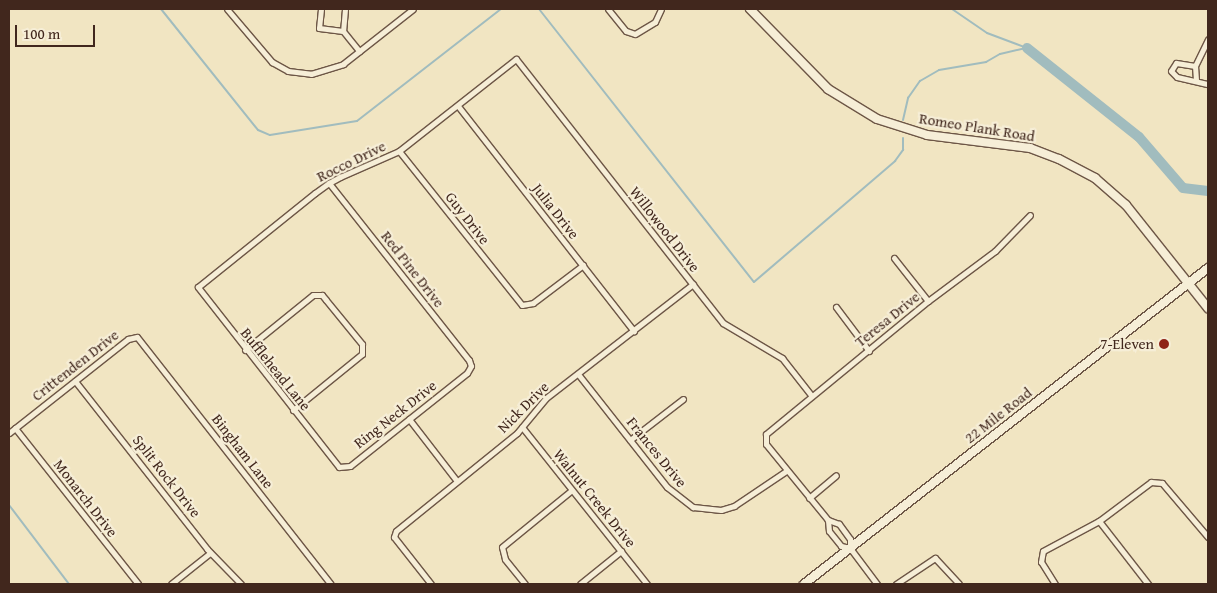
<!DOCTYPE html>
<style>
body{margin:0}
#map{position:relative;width:1217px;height:593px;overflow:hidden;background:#f1e5c2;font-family:"Gentium Book Plus",serif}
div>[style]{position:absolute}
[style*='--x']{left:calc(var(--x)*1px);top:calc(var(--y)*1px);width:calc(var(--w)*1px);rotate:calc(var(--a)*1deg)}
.stream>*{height:2px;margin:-1px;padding:0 1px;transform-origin:1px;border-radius:1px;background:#a1bcbe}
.river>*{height:10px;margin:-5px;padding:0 5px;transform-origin:5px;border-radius:5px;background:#a1bcbe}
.roads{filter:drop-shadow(1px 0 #6d5646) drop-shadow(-1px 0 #6d5646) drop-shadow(0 1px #6d5646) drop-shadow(0 -1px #6d5646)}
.street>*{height:5px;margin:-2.5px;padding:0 2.5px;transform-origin:2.5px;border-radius:2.5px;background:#f6eed7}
.secondary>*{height:8px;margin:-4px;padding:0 4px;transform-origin:4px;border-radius:4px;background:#f6eed7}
.dots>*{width:14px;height:14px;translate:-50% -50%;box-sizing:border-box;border:2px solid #f6eed7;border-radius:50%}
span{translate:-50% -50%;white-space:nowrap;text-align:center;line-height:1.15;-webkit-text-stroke:4.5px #f6eed7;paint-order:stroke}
.street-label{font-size:15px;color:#41271d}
.poi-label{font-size:15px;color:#41271d}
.right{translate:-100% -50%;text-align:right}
.frame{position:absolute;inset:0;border:10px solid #41271d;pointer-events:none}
.scale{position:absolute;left:15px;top:25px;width:80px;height:22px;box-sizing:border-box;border:2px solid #41271d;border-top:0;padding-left:6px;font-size:15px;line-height:18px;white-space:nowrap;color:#41271d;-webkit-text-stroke:4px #f6eed7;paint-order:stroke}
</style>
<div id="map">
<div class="stream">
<i style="--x:161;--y:9;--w:155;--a:51.3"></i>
<i style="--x:258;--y:130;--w:13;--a:23"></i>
<i style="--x:270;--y:135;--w:88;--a:-9.1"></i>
<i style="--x:357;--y:121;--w:182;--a:-37.9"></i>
<i style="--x:539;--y:9;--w:347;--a:51.8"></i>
<i style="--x:754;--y:282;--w:186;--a:-40.6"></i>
<i style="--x:895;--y:161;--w:14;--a:-54"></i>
<i style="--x:903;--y:150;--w:12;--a:-90"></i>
<i style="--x:952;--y:9;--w:42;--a:34.4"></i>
<i style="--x:987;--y:33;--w:43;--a:20.6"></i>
<i style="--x:903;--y:120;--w:23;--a:-77"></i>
<i style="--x:908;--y:98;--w:21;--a:-55"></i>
<i style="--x:920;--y:81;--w:22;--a:-30"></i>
<i style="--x:939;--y:70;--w:48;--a:-9.7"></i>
<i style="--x:986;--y:62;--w:16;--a:-30"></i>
<i style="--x:1000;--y:54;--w:28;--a:-13"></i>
<i style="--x:9;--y:505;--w:99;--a:52.8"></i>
</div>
<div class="river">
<i style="--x:1027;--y:48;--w:143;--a:38.5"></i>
<i style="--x:1139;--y:137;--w:67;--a:49.2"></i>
<i style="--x:1183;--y:188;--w:25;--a:7"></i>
</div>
<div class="roads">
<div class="street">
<i style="--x:227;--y:9;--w:70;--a:49.7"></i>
<i style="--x:272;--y:62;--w:18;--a:29"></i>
<i style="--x:288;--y:71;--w:23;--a:7"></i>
<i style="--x:311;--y:74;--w:34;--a:-17"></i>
<i style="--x:343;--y:64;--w:89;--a:-38.2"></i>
<i style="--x:321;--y:9;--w:19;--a:96"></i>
<i style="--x:319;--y:28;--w:24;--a:7"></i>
<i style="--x:345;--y:9;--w:22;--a:95"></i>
<i style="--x:343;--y:31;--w:26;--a:51"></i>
<i style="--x:608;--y:9;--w:28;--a:51"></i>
<i style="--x:626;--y:31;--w:9;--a:18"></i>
<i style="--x:635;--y:34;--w:23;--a:-31"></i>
<i style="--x:655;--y:22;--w:14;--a:-65"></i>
<i style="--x:1195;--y:66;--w:19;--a:-171"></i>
<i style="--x:1176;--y:63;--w:9;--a:122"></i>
<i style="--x:1171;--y:71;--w:8;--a:45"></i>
<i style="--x:1177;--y:77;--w:32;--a:13"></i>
<i style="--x:1196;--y:80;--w:14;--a:-94"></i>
<i style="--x:1195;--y:66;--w:30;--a:-64"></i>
<i style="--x:458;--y:106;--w:286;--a:52"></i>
<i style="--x:399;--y:151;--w:197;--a:51.4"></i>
<i style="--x:522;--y:305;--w:11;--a:-10"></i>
<i style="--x:533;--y:303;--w:63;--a:-37.2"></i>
<i style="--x:329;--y:183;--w:226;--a:51.7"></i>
<i style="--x:469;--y:360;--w:6;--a:72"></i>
<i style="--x:471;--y:366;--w:8;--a:120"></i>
<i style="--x:467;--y:373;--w:149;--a:141.5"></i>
<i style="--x:350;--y:466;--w:11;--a:175"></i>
<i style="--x:339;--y:467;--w:229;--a:-128.1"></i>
<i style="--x:198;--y:287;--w:150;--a:-38.8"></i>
<i style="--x:315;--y:193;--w:17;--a:-36"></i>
<i style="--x:329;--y:183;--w:13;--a:-29"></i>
<i style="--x:340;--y:177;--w:64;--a:-23.8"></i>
<i style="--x:399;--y:151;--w:149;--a:-38.2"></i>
<i style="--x:516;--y:59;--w:335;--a:51.9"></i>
<i style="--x:723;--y:323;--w:69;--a:30.7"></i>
<i style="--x:782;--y:358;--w:47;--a:51.9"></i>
<i style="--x:894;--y:258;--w:55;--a:51.7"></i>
<i style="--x:836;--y:307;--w:55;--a:53.1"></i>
<i style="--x:245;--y:350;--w:87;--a:-39"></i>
<i style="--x:313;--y:295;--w:9;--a:0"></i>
<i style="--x:322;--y:295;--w:6;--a:51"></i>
<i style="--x:326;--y:300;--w:57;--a:50.7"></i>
<i style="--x:362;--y:344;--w:10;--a:90"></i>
<i style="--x:362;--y:354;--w:89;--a:140.9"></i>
<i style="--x:578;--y:374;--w:144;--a:51.8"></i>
<i style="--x:667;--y:487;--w:33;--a:38"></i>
<i style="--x:693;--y:507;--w:28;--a:6"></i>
<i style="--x:721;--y:510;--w:14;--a:-17"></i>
<i style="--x:734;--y:506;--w:63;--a:-33.9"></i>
<i style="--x:75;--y:381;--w:214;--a:51.8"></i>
<i style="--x:207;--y:549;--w:49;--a:45.8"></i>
<i style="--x:409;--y:419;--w:78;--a:52.3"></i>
<i style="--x:522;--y:427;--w:201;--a:51.5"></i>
<i style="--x:15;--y:428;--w:199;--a:51.7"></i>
<i style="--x:9;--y:433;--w:152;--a:-38.3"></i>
<i style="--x:128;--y:339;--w:9;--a:-13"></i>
<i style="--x:137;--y:337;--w:314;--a:51.9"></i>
<i style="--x:630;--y:440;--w:67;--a:-37.7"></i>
<i style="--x:809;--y:498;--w:35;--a:-40"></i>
<i style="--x:828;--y:520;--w:11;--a:85"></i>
<i style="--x:829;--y:531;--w:19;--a:51"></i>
<i style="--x:841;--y:546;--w:9;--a:13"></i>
<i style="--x:1099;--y:521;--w:80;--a:52.1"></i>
<i style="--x:171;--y:584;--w:50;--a:-38.5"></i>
<i style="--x:431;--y:584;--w:60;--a:-128.2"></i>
<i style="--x:394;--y:537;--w:6;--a:-72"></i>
<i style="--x:396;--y:531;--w:156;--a:-39"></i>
<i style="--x:517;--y:433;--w:45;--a:-50.4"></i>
<i style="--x:546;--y:398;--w:186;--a:-37.8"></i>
<i style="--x:525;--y:584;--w:32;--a:-129"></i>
<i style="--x:505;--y:559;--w:12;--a:-104"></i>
<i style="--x:502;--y:547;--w:90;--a:-39.2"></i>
<i style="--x:580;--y:584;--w:53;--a:-38.8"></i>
<i style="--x:877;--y:584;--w:45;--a:-126.9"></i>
<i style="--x:850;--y:548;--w:9;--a:-90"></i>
<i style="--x:850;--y:539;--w:19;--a:-126"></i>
<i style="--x:839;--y:524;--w:12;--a:-160"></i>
<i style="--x:828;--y:520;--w:98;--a:-129.2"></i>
<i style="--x:766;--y:444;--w:10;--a:-90"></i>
<i style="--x:766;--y:434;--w:210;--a:-39.4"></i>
<i style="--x:928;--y:301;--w:84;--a:-36.7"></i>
<i style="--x:995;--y:251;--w:50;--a:-45.8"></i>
<i style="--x:896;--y:584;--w:47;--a:-33.7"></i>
<i style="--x:935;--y:558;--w:35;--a:47"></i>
<i style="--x:1055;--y:584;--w:26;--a:-122"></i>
<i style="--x:1041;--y:562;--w:11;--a:-80"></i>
<i style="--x:1043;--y:551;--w:64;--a:-28.2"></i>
<i style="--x:1099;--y:521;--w:65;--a:-36.9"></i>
<i style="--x:1151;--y:482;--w:11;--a:5"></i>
<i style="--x:1162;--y:483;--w:71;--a:49.6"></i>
</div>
<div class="secondary">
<i style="--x:750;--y:9;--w:112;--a:45.7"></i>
<i style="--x:828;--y:89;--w:57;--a:31.5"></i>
<i style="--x:877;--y:119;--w:52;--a:17.7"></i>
<i style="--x:927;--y:135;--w:104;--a:7.2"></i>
<i style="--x:1030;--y:148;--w:31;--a:21"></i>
<i style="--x:1059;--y:159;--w:41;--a:27.8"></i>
<i style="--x:1095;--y:178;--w:41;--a:41.1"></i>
<i style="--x:1126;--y:205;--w:132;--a:51.5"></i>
<i style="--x:804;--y:584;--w:513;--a:-38.03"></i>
</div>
</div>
<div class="dots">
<i style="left:1164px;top:344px;background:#8f2418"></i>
</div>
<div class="street-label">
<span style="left:977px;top:127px;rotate:9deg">Romeo Plank Road</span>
<span style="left:351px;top:161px;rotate:-26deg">Rocco Drive</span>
<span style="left:556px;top:211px;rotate:52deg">Julia Drive</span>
<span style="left:468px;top:218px;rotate:52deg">Guy Drive</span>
<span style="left:665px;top:229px;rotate:52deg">Willowood Drive</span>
<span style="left:413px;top:269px;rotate:52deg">Red Pine Drive</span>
<span style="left:887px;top:319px;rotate:-39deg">Teresa Drive</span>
<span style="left:75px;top:365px;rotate:-38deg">Crittenden Drive</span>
<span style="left:276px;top:369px;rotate:51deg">Bufflehead Lane</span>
<span style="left:523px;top:407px;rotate:-45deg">Nick Drive</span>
<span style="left:395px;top:414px;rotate:-38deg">Ring Neck Drive</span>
<span style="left:998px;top:415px;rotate:-38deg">22 Mile Road</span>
<span style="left:243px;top:451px;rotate:52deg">Bingham Lane</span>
<span style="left:657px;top:452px;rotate:51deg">Frances Drive</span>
<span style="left:167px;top:476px;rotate:52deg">Split Rock Drive</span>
<span style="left:86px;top:498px;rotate:52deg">Monarch Drive</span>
<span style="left:595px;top:498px;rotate:51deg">Walnut Creek Drive</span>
</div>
<div class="poi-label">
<span class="right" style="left:1154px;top:344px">7-Eleven</span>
</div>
<div class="frame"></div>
<div class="scale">100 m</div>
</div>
